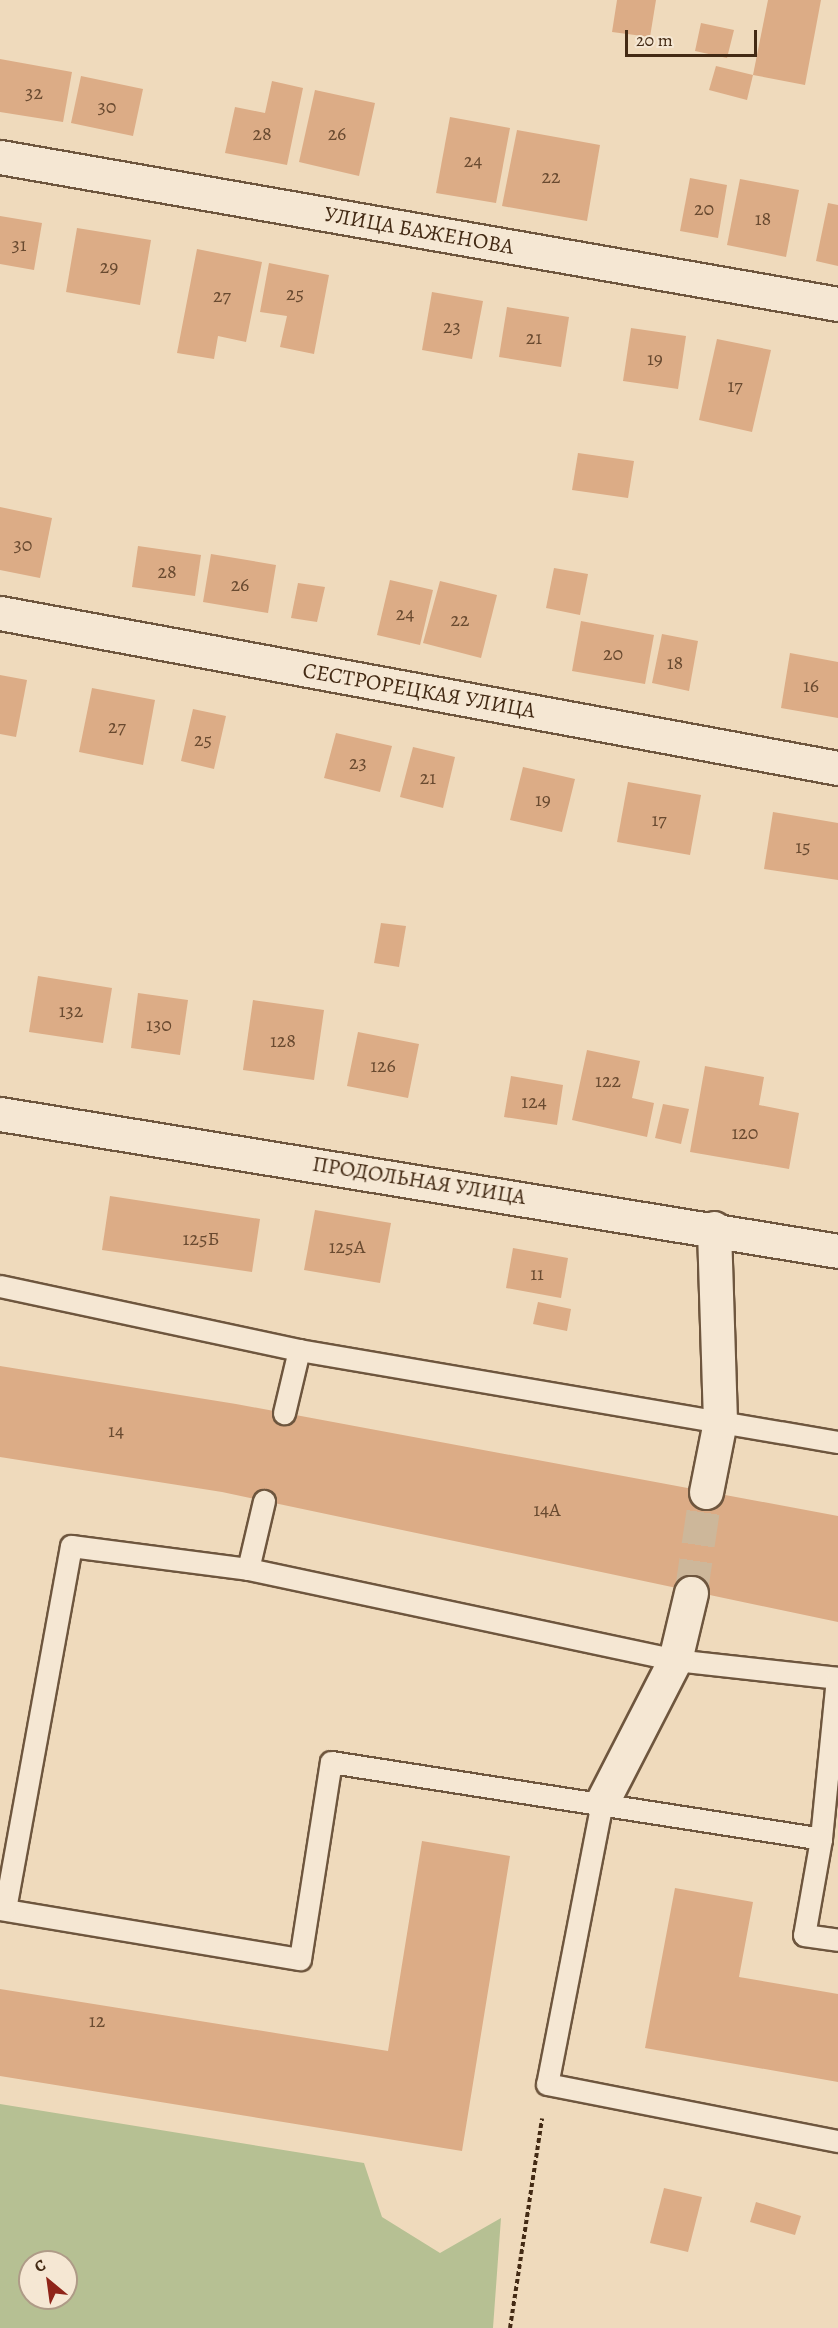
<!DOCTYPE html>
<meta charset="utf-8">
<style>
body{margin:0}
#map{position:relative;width:838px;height:2328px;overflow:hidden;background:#efdabc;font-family:Alegreya,serif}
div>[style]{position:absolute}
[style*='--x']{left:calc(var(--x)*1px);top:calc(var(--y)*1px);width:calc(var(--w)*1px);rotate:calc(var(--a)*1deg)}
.green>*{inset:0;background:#b6c093}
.building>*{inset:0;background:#dcac86}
.minor-tunnel>*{height:33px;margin-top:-16.5px;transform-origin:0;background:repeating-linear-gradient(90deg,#cdb79a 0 33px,transparent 0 49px)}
.path>*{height:4px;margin-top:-2px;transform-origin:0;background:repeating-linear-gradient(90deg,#432a14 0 4.5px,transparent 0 7.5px)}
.roads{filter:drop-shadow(2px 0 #6e563e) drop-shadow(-2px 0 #6e563e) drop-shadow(0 2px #6e563e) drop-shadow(0 -2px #6e563e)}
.service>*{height:21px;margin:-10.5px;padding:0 10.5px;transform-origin:10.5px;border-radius:10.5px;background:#f5e7d3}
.minor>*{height:33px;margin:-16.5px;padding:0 16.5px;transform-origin:16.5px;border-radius:16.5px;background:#f5e7d3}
.secondary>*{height:33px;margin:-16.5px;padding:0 16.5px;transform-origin:16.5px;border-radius:16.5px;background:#f5e7d3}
span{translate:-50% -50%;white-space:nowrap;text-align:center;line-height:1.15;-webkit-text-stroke:6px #f5e7d3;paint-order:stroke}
.number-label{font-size:20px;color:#694a30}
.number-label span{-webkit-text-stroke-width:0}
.street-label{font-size:22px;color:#432a14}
.north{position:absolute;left:18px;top:2250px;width:60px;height:60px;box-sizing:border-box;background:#f5e7d3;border:2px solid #ae9b87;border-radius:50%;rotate:331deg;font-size:16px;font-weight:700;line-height:24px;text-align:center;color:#432a14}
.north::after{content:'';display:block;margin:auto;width:21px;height:27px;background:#8f2418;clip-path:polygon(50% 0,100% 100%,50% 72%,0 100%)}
.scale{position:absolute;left:625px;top:30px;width:132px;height:27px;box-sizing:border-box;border:3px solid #432a14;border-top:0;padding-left:8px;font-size:18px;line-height:21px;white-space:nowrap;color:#432a14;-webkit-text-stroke:4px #f5e7d3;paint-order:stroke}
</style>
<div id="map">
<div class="green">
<i style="clip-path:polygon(evenodd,0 2104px,364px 2163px,382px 2217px,440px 2253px,501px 2218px,493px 2328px,0 2328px,0 2104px,30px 2262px,66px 2262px,66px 2298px,30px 2298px,30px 2262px)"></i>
</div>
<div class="building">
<i style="clip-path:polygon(617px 0,656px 0,650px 37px,612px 32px)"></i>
<i style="clip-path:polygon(768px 0,821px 0,805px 85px,753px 75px)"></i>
<i style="clip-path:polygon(701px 23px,734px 30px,727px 58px,695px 51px)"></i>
<i style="clip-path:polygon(0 59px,72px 72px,63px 122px,0 112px)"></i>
<i style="clip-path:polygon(716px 66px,753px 75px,747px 100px,709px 90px)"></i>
<i style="clip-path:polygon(81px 76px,143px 89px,133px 136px,71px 123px)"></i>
<i style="clip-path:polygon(272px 81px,303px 88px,287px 165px,225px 153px,235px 107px,265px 113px)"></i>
<i style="clip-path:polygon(315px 90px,375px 103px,359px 176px,299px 162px)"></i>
<i style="clip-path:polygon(450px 117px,510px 128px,496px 203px,436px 193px)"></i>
<i style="clip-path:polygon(517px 130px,600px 145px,587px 221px,502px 206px)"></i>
<i style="clip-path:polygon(690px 178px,727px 185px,718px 238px,680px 231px)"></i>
<i style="clip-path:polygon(740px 179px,799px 190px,786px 257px,727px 245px)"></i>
<i style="clip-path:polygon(828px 203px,838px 205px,838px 266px,816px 261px)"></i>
<i style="clip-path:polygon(0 216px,42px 223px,34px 270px,0 264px)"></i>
<i style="clip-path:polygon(77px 228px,151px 240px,140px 305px,66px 292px)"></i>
<i style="clip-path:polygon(197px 249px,262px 262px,246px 342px,218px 336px,214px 359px,177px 353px)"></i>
<i style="clip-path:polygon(269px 263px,329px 275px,314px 354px,280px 347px,287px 316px,260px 312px)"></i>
<i style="clip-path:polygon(432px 292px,483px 301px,472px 359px,422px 350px)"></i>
<i style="clip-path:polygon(507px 307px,569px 317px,561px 367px,499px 357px)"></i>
<i style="clip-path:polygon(631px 328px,686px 336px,678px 389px,623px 381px)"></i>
<i style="clip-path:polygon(717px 339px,771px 350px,752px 432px,699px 420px)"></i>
<i style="clip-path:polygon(578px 453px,634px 461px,628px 498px,572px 490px)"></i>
<i style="clip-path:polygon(0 507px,52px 518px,40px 578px,0 570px)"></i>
<i style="clip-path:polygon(138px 546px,201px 555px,195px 596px,132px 587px)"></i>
<i style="clip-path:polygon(211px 554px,276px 565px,268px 613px,203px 602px)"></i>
<i style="clip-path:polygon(554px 568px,588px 574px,580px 615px,546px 608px)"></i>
<i style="clip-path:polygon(390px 580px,433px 590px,420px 645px,377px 635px)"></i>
<i style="clip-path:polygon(440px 581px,497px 595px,481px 658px,423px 643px)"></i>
<i style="clip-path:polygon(298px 583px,325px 587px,317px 622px,291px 618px)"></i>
<i style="clip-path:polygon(581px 621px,654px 635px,645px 684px,572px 671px)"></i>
<i style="clip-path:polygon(662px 634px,698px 641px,689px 691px,652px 683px)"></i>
<i style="clip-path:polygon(790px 653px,838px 662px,838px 718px,781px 708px)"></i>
<i style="clip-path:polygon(0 675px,27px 680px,16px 737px,0 734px)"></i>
<i style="clip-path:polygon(92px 688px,155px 700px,143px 765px,79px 752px)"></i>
<i style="clip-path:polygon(193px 709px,226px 716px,214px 769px,181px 761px)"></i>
<i style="clip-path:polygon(336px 733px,392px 746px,380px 792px,324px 778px)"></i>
<i style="clip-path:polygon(413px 747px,455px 757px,443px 808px,400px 797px)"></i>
<i style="clip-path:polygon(523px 767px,575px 779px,562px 832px,510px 820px)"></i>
<i style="clip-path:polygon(628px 782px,701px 795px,690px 855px,617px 842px)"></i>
<i style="clip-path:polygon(773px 812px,838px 823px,838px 880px,764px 869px)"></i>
<i style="clip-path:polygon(381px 923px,406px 926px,399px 967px,374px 963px)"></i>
<i style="clip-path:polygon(38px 976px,112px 988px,103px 1043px,29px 1032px)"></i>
<i style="clip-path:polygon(138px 993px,188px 1000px,180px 1055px,131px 1048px)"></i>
<i style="clip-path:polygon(253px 1000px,324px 1010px,314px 1080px,243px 1070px)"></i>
<i style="clip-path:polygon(358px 1032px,419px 1044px,408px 1098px,347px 1086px)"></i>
<i style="clip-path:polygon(587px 1050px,640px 1061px,632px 1098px,654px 1103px,647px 1137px,572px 1120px)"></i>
<i style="clip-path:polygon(705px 1066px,764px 1077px,759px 1105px,799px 1113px,789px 1169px,690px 1152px)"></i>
<i style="clip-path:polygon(511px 1076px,563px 1085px,557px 1125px,504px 1117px)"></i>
<i style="clip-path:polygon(663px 1104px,689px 1109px,681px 1144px,655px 1138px)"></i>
<i style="clip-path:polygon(110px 1196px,260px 1219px,252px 1272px,102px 1250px)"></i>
<i style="clip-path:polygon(315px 1210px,391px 1223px,380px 1283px,304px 1270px)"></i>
<i style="clip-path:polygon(513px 1248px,568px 1258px,561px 1298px,506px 1288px)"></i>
<i style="clip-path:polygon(538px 1302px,571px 1309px,567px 1331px,533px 1324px)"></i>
<i style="clip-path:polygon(0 1366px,236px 1404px,838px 1516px,838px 1622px,222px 1492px,0 1457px)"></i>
<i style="clip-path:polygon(422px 1841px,510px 1856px,462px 2151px,0 2076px,0 1989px,388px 2051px)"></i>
<i style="clip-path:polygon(675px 1888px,753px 1902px,739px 1977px,838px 1994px,838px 2082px,645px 2048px)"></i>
<i style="clip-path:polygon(664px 2188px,702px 2197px,688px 2252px,650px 2243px)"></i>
<i style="clip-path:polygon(756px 2202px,801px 2216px,795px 2235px,750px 2222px)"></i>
</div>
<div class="minor-tunnel">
<i style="--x:691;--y:1593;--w:102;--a:-81.6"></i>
</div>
<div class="path">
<i style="--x:510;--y:2328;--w:212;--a:-81.3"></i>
</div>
<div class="roads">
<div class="service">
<i style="--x:0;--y:1286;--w:306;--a:12.1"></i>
<i style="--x:299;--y:1350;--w:65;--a:103.4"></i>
<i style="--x:299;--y:1350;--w:547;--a:9.69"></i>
<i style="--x:248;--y:1569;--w:437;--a:12"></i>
<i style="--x:675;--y:1660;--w:163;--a:6.3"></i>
<i style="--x:837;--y:1678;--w:162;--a:95.7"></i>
<i style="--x:602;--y:1802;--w:287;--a:101"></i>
<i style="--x:547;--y:2084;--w:297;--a:11.1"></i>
<i style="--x:0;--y:1909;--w:304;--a:9.5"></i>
<i style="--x:300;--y:1959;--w:199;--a:-81.1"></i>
<i style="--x:331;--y:1762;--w:496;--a:8.9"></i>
<i style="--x:821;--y:1839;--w:97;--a:100"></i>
<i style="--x:804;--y:1935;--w:34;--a:8"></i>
<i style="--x:5;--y:1909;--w:369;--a:-79.7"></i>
<i style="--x:71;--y:1546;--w:178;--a:7.4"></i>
<i style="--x:248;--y:1569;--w:70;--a:-76.8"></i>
</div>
<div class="minor">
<i style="--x:0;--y:157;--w:851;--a:9.95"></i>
<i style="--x:0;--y:613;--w:852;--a:10.48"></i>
<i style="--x:706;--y:1492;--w:72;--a:-78.8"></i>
<i style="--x:720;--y:1421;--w:193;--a:-91.8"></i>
<i style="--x:602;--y:1802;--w:160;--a:-62.8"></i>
<i style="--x:675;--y:1660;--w:69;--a:-76.6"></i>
</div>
<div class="secondary">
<i style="--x:0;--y:1114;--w:849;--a:9.28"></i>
</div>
</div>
<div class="number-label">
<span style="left:34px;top:92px">32</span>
<span style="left:107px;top:106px">30</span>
<span style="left:262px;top:133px">28</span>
<span style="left:337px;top:133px">26</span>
<span style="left:473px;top:160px">24</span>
<span style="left:551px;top:176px">22</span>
<span style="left:704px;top:208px">20</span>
<span style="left:763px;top:218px">18</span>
<span style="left:19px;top:244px">31</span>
<span style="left:109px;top:266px">29</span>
<span style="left:295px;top:293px">25</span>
<span style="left:222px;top:295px">27</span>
<span style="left:452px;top:326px">23</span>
<span style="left:534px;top:337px">21</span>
<span style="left:655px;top:358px">19</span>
<span style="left:735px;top:385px">17</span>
<span style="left:23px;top:544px">30</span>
<span style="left:167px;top:571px">28</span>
<span style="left:240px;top:584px">26</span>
<span style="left:405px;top:613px">24</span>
<span style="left:460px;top:619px">22</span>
<span style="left:613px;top:653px">20</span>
<span style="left:675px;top:662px">18</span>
<span style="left:811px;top:685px">16</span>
<span style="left:117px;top:726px">27</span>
<span style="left:203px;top:739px">25</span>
<span style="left:358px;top:762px">23</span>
<span style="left:428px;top:777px">21</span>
<span style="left:543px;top:799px">19</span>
<span style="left:659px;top:819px">17</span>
<span style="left:803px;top:846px">15</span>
<span style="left:71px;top:1010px">132</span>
<span style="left:159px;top:1024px">130</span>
<span style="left:283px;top:1040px">128</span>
<span style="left:383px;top:1065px">126</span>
<span style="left:608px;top:1080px">122</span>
<span style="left:534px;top:1101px">124</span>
<span style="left:745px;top:1132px">120</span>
<span style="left:201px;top:1238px">125Б</span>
<span style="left:347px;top:1246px">125А</span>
<span style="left:537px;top:1273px">11</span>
<span style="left:116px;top:1430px">14</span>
<span style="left:547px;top:1509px">14А</span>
<span style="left:97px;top:2020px">12</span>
</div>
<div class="street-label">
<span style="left:419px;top:231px;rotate:10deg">УЛИЦА БАЖЕНОВА</span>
<span style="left:419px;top:691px;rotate:10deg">СЕСТРОРЕЦКАЯ УЛИЦА</span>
<span style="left:419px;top:1181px;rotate:9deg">ПРОДОЛЬНАЯ УЛИЦА</span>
</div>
<div class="north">С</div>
<div class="scale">20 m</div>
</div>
